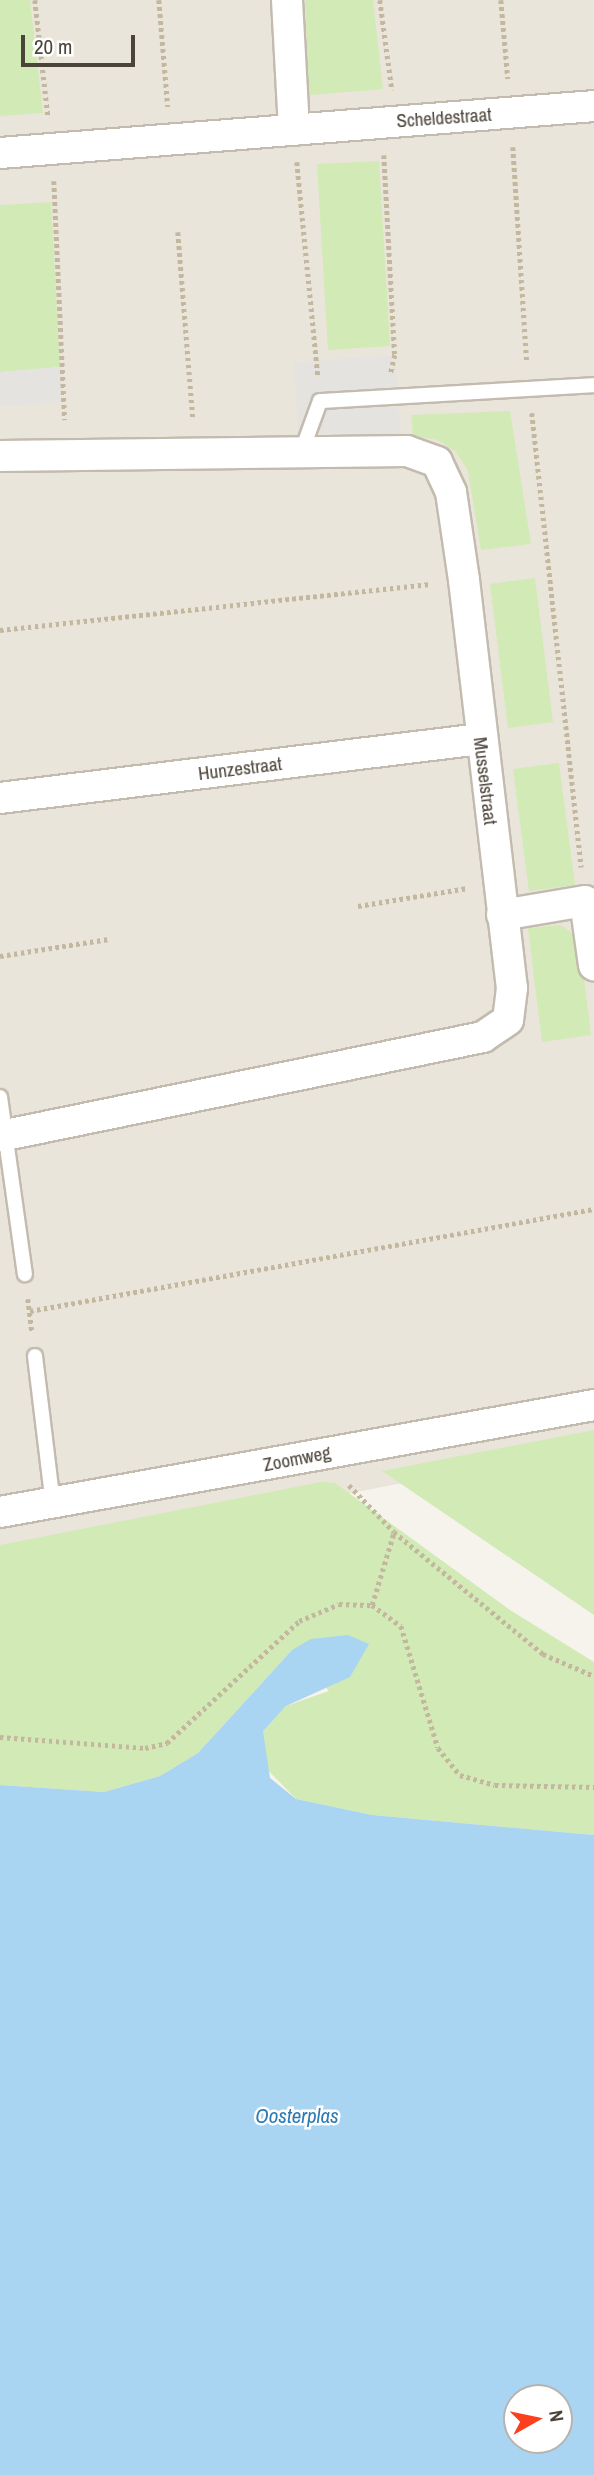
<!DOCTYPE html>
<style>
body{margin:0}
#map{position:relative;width:594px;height:2475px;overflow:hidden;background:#f6f3ec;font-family:"Archivo Narrow",sans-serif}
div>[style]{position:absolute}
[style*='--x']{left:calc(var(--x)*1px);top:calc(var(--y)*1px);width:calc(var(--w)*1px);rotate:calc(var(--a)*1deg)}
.residential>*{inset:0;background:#eae5da}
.green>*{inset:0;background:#d2eab5}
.parking>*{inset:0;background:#e5e3e0}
.water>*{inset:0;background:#a9d4f2}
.path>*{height:4.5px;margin-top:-2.25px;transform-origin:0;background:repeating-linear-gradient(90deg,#c4b79f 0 3.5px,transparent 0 7px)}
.roads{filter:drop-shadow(2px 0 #c2bbae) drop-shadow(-2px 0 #c2bbae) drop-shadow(0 2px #c2bbae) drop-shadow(0 -2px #c2bbae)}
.service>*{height:14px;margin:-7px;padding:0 7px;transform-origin:7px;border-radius:7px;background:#fff}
.minor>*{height:30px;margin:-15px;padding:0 15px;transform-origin:15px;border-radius:15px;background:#fff}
span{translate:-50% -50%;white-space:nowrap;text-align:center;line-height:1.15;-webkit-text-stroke:5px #fff;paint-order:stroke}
.street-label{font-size:19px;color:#4b4439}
.water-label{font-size:21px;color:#2e7ab2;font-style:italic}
.north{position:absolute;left:503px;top:2384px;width:70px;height:70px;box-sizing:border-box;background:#fff;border:2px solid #b7b4b0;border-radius:50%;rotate:81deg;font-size:19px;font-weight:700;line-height:28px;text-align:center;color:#4b4439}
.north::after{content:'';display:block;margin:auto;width:24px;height:32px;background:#fc3f1d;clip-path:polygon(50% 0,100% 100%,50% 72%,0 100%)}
.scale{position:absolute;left:21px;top:35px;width:114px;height:32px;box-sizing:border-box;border:4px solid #4b4439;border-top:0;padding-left:9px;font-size:21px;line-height:24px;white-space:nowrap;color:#4b4439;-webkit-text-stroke:5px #fff;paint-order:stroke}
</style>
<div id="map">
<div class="residential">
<i style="clip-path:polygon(0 0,594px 0,594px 1446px,0 1561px)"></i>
</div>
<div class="green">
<i style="clip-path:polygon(0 0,30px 0,43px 113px,0 116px)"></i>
<i style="clip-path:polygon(305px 0,373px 0,383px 89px,309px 95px)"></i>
<i style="clip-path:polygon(379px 161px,390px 346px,328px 350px,317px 164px)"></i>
<i style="clip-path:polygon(51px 202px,60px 367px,0 372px,0 205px)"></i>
<i style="clip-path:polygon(510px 411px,531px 544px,481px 550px,468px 471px,456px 452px,438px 440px,413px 436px,411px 415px)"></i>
<i style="clip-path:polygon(535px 578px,553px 722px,508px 728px,490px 584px)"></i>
<i style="clip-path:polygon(559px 763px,575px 885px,529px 891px,513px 769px)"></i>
<i style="clip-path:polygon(560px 925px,579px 937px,591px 1035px,542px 1042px,528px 928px)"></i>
<i style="clip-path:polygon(594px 1430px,594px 1615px,382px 1471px)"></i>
<i style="clip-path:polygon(321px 1482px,335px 1483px,510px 1610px,594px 1662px,594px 1835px,372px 1815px,296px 1799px,263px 1765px,262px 1731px,286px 1706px,329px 1691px,292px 1650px,198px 1753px,160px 1776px,104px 1792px,0 1785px,0 1545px)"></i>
</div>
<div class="parking">
<i style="clip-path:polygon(395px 355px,401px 435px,298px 432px,294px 362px)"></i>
<i style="clip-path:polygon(60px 367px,62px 402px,0 407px,0 372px)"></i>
</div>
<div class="water">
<i style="clip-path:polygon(evenodd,348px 1635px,369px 1644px,350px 1677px,286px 1706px,263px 1731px,270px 1778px,296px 1799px,372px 1815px,594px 1835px,594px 2475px,0 2475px,0 1785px,104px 1792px,160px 1776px,198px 1753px,292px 1650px,311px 1639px,348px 1635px,517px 2398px,559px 2398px,559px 2440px,517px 2440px,517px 2398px)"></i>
</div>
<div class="path">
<i style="--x:35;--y:0;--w:117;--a:83.6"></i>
<i style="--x:159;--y:0;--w:107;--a:85.2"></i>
<i style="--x:380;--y:0;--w:91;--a:82.4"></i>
<i style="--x:501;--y:0;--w:79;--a:84.9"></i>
<i style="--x:513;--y:147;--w:215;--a:86.3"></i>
<i style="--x:384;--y:155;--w:200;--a:86.9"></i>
<i style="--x:395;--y:355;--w:18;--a:103"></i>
<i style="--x:297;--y:162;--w:215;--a:84.4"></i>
<i style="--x:54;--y:181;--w:239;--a:87.4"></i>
<i style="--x:178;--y:232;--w:188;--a:85.4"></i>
<i style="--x:532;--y:413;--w:457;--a:83.8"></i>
<i style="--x:0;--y:630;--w:433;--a:-6.1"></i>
<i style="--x:358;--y:906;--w:111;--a:-9.3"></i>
<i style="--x:0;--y:956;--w:110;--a:-8.9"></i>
<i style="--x:28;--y:1299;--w:33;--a:83"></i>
<i style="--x:30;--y:1311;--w:573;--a:-10.25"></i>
<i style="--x:349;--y:1485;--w:65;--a:46.2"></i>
<i style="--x:394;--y:1532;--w:193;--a:39.3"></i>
<i style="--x:543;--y:1654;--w:56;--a:23.3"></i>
<i style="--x:372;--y:1605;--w:76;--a:-73.2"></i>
<i style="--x:0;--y:1737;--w:145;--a:4.3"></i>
<i style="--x:145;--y:1748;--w:23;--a:-13"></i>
<i style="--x:167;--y:1743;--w:180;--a:-42.7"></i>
<i style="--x:299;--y:1621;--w:43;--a:-23"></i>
<i style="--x:339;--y:1604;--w:33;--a:2"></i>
<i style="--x:372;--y:1605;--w:36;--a:36"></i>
<i style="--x:401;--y:1626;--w:127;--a:73.1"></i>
<i style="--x:438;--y:1748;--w:35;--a:51"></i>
<i style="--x:460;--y:1775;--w:36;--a:16"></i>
<i style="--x:495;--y:1785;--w:99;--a:1.2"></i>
</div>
<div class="roads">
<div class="service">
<i style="--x:301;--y:453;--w:55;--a:-69.9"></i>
<i style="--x:320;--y:401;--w:274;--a:-3.3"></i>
<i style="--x:0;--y:1097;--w:179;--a:82"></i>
<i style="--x:35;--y:1356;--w:150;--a:83.1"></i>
</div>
<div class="minor">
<i style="--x:287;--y:0;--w:130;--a:86.9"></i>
<i style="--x:0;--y:153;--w:596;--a:-4.52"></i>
<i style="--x:0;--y:456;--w:407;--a:-0.7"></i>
<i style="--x:407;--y:451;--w:32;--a:20"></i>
<i style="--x:437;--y:462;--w:33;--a:65"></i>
<i style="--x:451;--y:492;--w:89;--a:81.6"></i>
<i style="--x:464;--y:580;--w:411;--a:83.3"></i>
<i style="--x:512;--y:988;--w:32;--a:97"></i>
<i style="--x:508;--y:1020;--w:30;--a:146"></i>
<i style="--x:483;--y:1037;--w:493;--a:168.4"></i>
<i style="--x:0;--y:798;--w:483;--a:-7"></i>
<i style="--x:502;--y:915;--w:84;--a:-9.6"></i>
<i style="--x:585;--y:901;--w:65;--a:82"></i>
<i style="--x:0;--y:1512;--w:604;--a:-10.21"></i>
</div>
</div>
<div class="street-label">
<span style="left:444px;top:118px;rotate:-4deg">Scheldestraat</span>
<span style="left:240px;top:769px;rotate:-7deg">Hunzestraat</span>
<span style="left:485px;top:781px;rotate:83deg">Musselstraat</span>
<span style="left:297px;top:1459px;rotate:-11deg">Zoomweg</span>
</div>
<div class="water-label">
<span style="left:297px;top:2116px">Oosterplas</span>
</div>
<div class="north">N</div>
<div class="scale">20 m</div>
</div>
